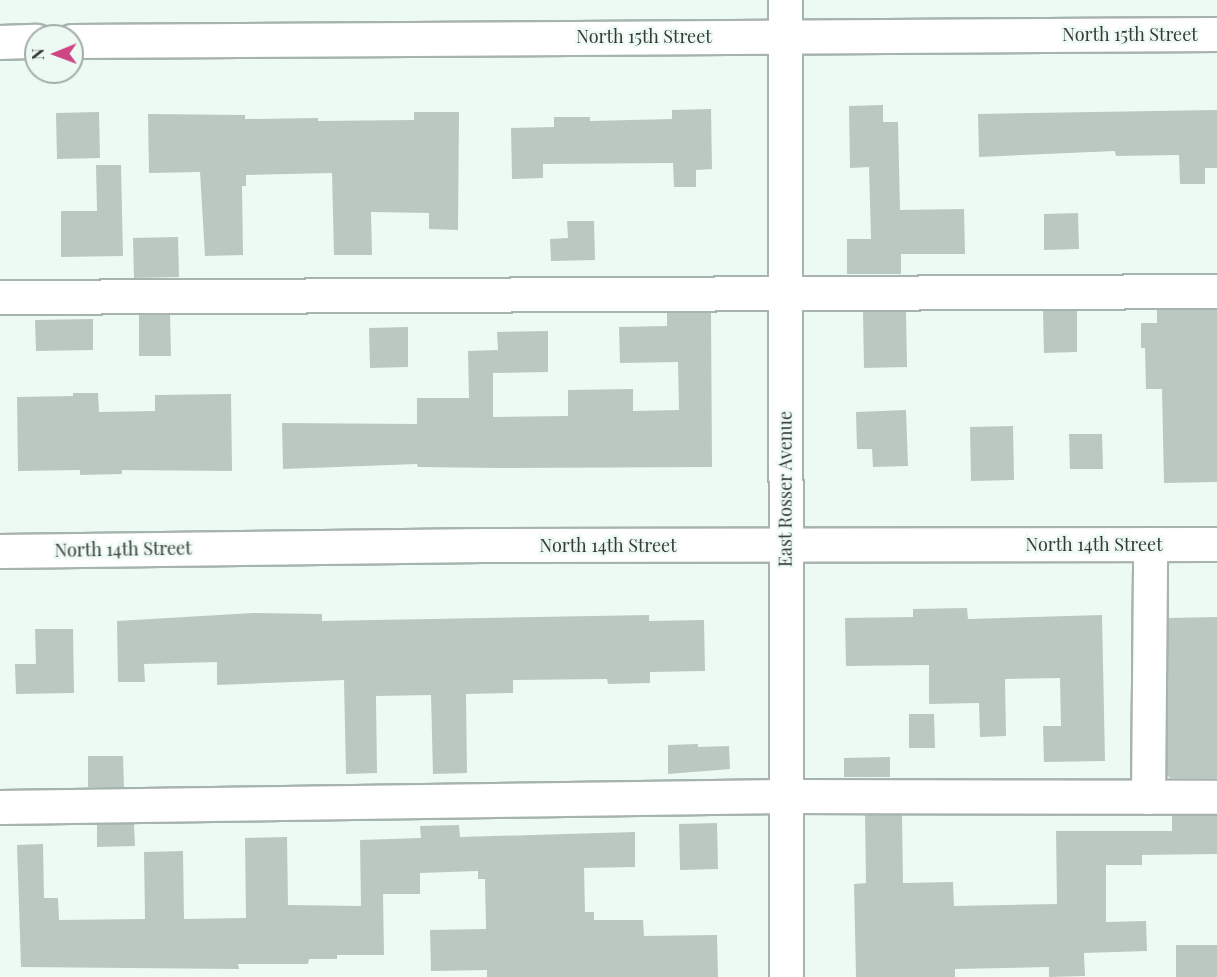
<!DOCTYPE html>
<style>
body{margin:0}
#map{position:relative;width:1217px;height:977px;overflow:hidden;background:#edfaf3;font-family:"Playfair Display",serif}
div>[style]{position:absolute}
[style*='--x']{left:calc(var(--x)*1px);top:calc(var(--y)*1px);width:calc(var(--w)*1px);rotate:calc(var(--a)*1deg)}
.building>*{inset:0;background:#bbc8c1}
.roads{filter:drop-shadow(2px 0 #a7b4ad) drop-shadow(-2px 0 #a7b4ad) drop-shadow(0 2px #a7b4ad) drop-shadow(0 -2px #a7b4ad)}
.minor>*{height:33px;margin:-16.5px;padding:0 16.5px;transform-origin:16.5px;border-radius:16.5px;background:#fff}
span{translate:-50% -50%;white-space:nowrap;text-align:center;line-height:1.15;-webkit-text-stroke:4.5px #edfaf3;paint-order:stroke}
.street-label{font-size:18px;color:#363b38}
.north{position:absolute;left:24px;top:24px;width:60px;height:60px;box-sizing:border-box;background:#edfaf3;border:2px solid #a4aea8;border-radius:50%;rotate:269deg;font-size:16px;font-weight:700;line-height:24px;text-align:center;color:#363b38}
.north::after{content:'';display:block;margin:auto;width:21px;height:27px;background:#cd4582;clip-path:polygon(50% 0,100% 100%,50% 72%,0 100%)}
</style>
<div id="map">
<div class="building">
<i style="clip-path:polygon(883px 105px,883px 122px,898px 122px,900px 210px,964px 209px,965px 254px,901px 254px,901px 274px,847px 274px,847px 239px,871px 239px,869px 167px,850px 168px,849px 106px)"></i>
<i style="clip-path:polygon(711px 109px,712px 169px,696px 170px,696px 187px,674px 187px,673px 163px,543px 164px,543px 178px,512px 179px,511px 128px,554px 127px,554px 117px,590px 117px,590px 121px,672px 119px,672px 110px)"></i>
<i style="clip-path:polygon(1217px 110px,1217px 168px,1205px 168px,1205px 184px,1180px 184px,1179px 155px,1116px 156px,1115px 151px,979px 157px,978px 114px)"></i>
<i style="clip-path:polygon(99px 112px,100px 158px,57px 159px,56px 113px)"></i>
<i style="clip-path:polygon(414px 112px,459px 112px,458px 230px,429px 229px,429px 213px,371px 212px,372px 255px,334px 255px,332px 173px,246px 175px,246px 186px,242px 186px,243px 255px,205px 256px,200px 172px,149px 173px,148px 114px,245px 115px,245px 119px,318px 118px,318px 121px,414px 120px)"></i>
<i style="clip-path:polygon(96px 165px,121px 165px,123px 256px,61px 257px,61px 211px,97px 211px)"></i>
<i style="clip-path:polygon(1078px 213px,1079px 249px,1044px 250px,1044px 214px)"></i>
<i style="clip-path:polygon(567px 221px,594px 221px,595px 260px,551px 261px,550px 239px,568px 238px)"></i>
<i style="clip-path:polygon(178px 237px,179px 277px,134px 278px,133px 238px)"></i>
<i style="clip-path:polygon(1077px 310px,1077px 352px,1044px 353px,1043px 311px)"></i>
<i style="clip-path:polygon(1157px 310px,1217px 310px,1217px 482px,1164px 483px,1162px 389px,1146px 389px,1145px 348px,1141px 348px,1141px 323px,1157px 323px)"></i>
<i style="clip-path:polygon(863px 311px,906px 311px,907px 367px,864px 368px)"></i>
<i style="clip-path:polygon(667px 312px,711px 312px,712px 467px,499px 468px,418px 467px,417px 464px,283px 469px,282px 423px,417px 424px,417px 398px,469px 398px,468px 351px,498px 350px,497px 332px,548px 331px,548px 372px,493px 373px,493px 417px,568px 416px,568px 390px,633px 389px,633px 411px,679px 410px,678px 362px,620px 363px,619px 327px,667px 326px)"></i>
<i style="clip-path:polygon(139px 315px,170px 315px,171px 356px,139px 356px)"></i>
<i style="clip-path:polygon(93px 319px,93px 350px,36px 351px,35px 320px)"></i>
<i style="clip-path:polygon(408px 327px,408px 367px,370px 368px,369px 328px)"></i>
<i style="clip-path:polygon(73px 393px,98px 393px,99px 412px,155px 411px,155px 395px,231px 394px,232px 471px,122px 470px,122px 474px,80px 475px,80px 470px,18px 471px,17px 397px,73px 396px)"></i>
<i style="clip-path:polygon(906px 410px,908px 466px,873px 467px,872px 449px,857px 449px,856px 412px)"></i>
<i style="clip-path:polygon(1013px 426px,1014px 480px,971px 481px,970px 427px)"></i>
<i style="clip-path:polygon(1069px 434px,1102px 434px,1103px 469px,1070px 469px)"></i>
<i style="clip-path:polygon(967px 608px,968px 619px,1102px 615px,1105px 761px,1044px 762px,1043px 726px,1061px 726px,1060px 678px,1005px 679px,1006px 736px,980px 737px,979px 703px,929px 704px,929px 665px,846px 666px,845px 618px,913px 617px,913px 609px)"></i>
<i style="clip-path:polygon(253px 613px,322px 614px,322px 621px,649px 615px,649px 621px,704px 620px,705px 671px,650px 672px,650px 683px,608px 684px,607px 679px,513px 680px,513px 693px,466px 694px,467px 773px,433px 774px,431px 695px,376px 696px,377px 773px,346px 774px,344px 680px,217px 685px,217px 662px,144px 664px,145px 682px,118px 682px,117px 621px)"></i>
<i style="clip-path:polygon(1217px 617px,1217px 778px,1171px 778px,1167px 776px,1168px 618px)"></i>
<i style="clip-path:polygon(35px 629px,73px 629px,74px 693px,16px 694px,15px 664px,36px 664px)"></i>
<i style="clip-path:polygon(909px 714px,934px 714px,935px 748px,909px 748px)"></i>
<i style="clip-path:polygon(698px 744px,698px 747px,729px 746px,730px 769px,668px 774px,668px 745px)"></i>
<i style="clip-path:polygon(88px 756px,123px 756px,124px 787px,88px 787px)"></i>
<i style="clip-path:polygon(890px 757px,890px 777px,844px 777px,844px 758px)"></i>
<i style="clip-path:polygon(865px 815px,902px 815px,903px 883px,953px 882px,954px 906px,1057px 904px,1056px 831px,1172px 831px,1172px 816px,1217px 816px,1217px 854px,1142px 855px,1142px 865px,1106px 865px,1106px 922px,1146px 921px,1147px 951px,1084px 953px,1085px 976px,1049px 977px,1049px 967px,955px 969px,955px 977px,856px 977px,854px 884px,866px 883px)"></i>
<i style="clip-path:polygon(717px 823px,718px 869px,680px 870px,679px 824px)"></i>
<i style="clip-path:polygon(97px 824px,134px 824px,135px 846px,97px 847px)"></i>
<i style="clip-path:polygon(459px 825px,460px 837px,635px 832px,635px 867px,584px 868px,585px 912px,594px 912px,594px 920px,643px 920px,644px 936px,717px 935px,718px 977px,487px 977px,487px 970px,431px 971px,430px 930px,486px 929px,485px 879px,478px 879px,478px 871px,420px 873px,420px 894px,383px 894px,384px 955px,337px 955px,337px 959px,309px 959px,308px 964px,238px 964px,239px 969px,21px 967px,17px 845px,43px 844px,44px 898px,58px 898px,59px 920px,145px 919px,144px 852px,183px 851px,184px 919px,246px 918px,245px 838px,287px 837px,288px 905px,361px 906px,360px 840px,421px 838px,420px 826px)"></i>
<i style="clip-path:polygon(1176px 945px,1217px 945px,1217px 977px,1176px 977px)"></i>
</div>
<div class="roads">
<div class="minor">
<i style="--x:785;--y:0;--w:977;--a:89.94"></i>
<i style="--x:72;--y:41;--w:1145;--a:-0.35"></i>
<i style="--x:0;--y:42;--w:36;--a:-2"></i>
<i style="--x:0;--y:297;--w:1217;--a:-0.28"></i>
<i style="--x:0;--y:551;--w:483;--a:-0.7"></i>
<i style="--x:483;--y:545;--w:734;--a:-0.08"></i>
<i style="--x:1148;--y:797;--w:253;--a:-89.5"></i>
<i style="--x:0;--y:807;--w:785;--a:-0.8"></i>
<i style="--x:785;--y:796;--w:432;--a:0.1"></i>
</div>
</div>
<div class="street-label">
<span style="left:1130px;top:34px">North 15th Street</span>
<span style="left:644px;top:36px">North 15th Street</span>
<span style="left:785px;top:489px;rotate:-90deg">East Rosser Avenue</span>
<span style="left:1094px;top:544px">North 14th Street</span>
<span style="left:608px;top:545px">North 14th Street</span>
<span style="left:123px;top:549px;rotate:-1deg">North 14th Street</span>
</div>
<div class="north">N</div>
</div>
